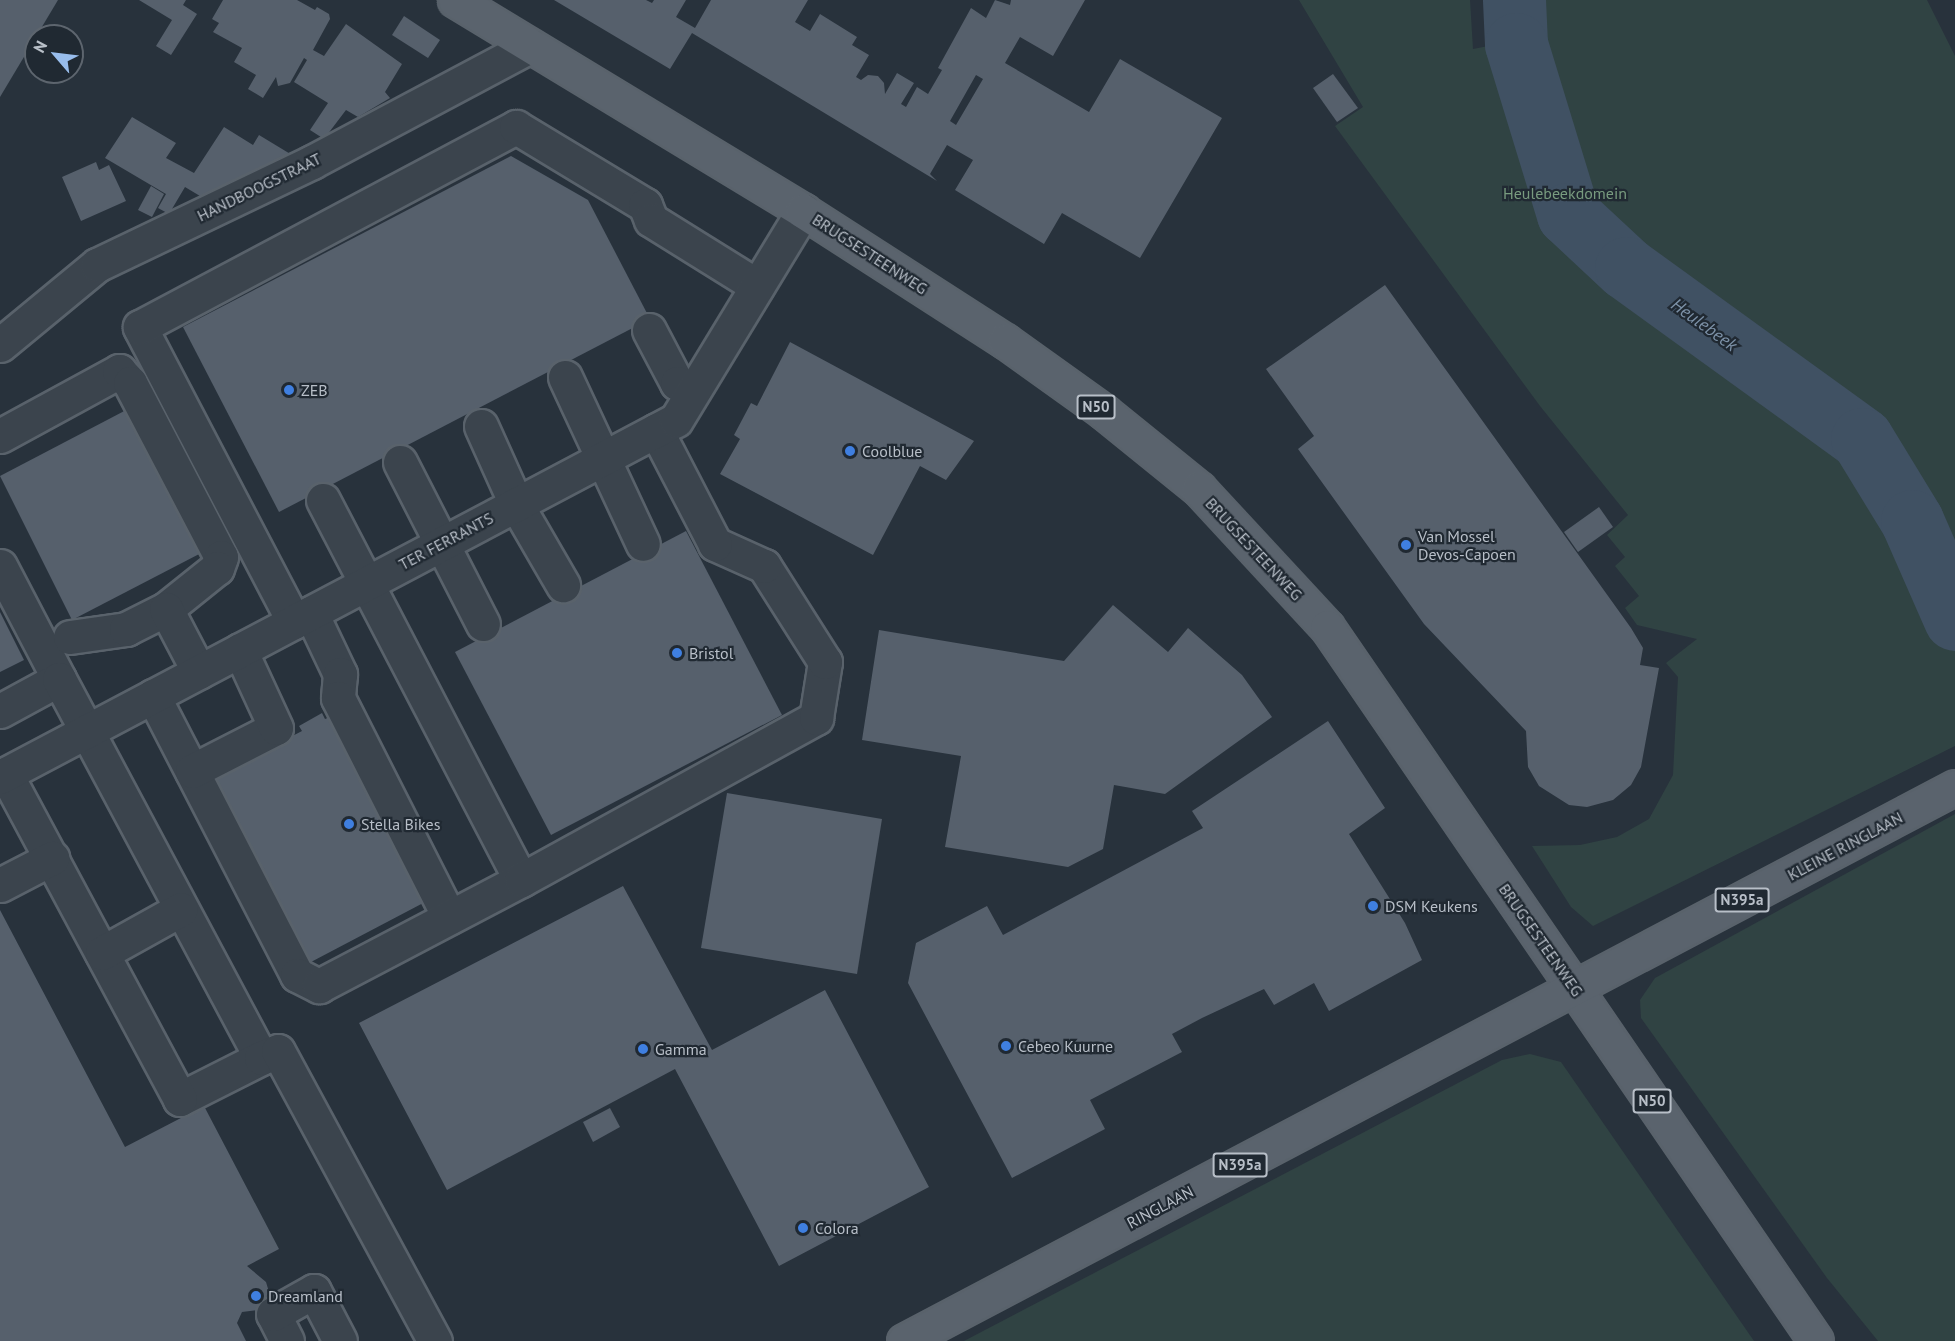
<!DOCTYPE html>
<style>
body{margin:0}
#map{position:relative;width:1955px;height:1341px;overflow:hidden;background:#28323c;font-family:"PT Sans",sans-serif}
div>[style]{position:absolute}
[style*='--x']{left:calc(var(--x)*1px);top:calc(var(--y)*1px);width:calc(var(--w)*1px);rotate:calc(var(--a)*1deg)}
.green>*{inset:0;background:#304343}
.river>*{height:63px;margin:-31.5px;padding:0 31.5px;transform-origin:31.5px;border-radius:31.5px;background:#405163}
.building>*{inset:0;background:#56606c}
.roads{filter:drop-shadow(2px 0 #59626b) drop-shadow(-2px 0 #59626b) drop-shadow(0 2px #59626b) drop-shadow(0 -2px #59626b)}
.minor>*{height:33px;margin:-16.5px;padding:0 16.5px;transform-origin:16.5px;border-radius:16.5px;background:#3b444d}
.major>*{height:33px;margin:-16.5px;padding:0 16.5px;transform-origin:16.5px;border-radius:16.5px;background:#5a636d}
.dots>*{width:16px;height:16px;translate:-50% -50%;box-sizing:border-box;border:3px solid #202932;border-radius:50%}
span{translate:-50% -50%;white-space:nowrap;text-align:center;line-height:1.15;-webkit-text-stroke:4.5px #202932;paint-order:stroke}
.shield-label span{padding:2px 4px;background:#202932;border:2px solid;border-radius:4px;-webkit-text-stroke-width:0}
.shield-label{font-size:15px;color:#b8bfc8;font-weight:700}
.street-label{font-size:16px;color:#b8bfc8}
.park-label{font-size:16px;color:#789b7f}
.poi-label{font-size:16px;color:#b8bfc8}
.left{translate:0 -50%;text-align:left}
.water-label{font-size:18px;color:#7c91a7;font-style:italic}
.north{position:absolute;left:24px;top:24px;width:60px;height:60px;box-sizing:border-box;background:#202932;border:2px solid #5d656e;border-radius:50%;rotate:298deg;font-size:16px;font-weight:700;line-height:24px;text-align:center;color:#b8bfc8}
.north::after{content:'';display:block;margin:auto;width:21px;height:27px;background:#98bdec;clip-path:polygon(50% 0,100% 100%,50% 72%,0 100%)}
</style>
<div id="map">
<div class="green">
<i style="clip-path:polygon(1299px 0,1470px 0,1473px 49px,1514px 41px,1516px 0,1927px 0,1955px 56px,1955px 746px,1593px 926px,1571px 907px,1532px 846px,1580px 845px,1617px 837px,1649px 819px,1673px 775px,1678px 677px,1666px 663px,1697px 639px,1637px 625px,1625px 608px,1639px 596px,1615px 566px,1625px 557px,1607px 535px,1628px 515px,1540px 406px,1335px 126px,1363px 107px)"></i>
<i style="clip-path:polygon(1955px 814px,1955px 1341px,1878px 1341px,1827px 1278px,1641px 1018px,1640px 1000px,1655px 978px)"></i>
<i style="clip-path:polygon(1530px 1054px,1561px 1062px,1754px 1341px,964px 1341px,1502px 1060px)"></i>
</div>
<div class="river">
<i style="--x:1514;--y:0;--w:44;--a:87.4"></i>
<i style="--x:1516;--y:44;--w:178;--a:73"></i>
<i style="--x:1568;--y:214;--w:79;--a:43"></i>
<i style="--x:1626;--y:268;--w:291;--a:35.9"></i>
<i style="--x:1862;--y:439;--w:96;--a:58.6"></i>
<i style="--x:1912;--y:521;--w:107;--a:66.3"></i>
</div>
<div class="building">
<i style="clip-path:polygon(0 0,58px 0,0 97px)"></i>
<i style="clip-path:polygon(139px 0,186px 0,183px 5px,197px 14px,171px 55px,156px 46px,172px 20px)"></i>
<i style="clip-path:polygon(223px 0,297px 0,315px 10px,317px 7px,329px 14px,330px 19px,313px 50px,324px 56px,346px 24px,402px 64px,385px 92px,390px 98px,358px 117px,346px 110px,324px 139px,310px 130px,328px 103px,294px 82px,307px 60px,304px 58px,290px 83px,278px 86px,276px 77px,263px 98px,248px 89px,256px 75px,234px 62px,242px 48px,213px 32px,219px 23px,212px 19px)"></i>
<i style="clip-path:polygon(evenodd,554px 0,646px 0,652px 3px,654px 0,686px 0,676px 17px,695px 28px,711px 0,808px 0,795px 22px,810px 31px,820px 14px,857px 37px,852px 45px,869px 55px,856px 77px,861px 80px,868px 75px,878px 76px,884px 83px,885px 94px,897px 73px,914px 83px,901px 104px,906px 107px,917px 87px,928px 94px,942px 70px,938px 68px,971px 8px,986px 18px,995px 0,1010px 5px,1011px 0,1085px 0,1053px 56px,1020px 37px,1005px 63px,1089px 112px,1120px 59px,1222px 118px,1140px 258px,1062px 213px,1044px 244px,955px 190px,973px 160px,947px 145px,930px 174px,937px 181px,692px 33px,670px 69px,554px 0,976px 75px,983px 79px,956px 125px,950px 121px,976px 75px)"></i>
<i style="clip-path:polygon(404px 16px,440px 40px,428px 58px,392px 35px)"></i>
<i style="clip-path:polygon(1333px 74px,1358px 108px,1337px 122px,1313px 88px)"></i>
<i style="clip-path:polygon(132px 117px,176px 143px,166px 158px,194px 173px,224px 127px,253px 145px,259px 135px,292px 155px,200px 196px,185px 187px,169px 214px,158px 208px,166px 194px,105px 158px)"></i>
<i style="clip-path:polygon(511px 156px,588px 200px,650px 319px,279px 512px,183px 327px)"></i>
<i style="clip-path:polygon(96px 162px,99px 170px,109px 165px,126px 201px,81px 221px,62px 177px)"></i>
<i style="clip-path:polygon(151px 186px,164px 194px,152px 217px,138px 210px)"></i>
<i style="clip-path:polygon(1385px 285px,1631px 628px,1643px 648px,1640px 665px,1659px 668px,1641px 767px,1631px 785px,1613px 800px,1587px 807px,1569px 805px,1539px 786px,1528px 767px,1526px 731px,1424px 624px,1298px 449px,1314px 436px,1266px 369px)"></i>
<i style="clip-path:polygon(790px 342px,974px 441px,946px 480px,920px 466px,873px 555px,720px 474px,740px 439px,734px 435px,751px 403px,757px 406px)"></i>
<i style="clip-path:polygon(130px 408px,205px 551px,72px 620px,0 476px)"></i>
<i style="clip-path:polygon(1599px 507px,1613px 527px,1578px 552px,1564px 532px)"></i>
<i style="clip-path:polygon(686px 531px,782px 715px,551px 835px,455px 652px)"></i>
<i style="clip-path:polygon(1113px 605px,1168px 652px,1188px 628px,1242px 675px,1272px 717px,1165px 794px,1114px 785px,1103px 849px,1068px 867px,945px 847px,961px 756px,862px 740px,879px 630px,1064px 661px)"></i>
<i style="clip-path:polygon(0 612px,24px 660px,0 672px)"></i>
<i style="clip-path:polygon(322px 713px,325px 719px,330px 717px,427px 901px,311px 962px,214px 777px,302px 731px,299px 726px)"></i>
<i style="clip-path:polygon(1328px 721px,1385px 808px,1349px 834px,1405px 923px,1422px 960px,1329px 1011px,1314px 983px,1274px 1005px,1264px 989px,1202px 1018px,1172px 1034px,1182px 1052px,1090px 1100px,1105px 1129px,1012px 1178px,908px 983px,916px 943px,987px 906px,1003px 935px,1203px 828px,1192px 811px)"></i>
<i style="clip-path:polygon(727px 793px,882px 819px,857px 974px,701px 948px)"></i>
<i style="clip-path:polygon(623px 886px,712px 1050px,825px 990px,929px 1187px,779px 1266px,675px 1069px,447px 1190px,359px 1023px)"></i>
<i style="clip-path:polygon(0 910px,125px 1147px,204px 1106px,279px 1249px,247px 1266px,266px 1282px,269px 1292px,259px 1310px,242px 1312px,237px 1323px,246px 1341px,0 1341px)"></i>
<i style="clip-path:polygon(610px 1108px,620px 1127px,593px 1142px,583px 1122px)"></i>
</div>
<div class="roads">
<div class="minor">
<i style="--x:649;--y:330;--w:60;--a:62.2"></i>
<i style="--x:677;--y:383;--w:17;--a:24"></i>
<i style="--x:0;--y:345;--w:126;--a:-39.5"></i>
<i style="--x:97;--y:265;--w:238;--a:-25.6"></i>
<i style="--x:312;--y:162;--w:247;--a:-28"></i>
<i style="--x:565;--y:377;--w:184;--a:65"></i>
<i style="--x:481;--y:426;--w:85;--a:65.8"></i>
<i style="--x:516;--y:504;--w:94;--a:59.9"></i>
<i style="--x:0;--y:436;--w:136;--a:-28.6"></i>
<i style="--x:119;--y:371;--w:16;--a:47"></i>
<i style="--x:130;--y:383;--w:196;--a:62.4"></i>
<i style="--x:221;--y:557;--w:12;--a:110"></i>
<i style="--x:217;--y:568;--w:65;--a:141.2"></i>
<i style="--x:400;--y:462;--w:182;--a:62.9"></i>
<i style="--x:323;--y:500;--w:428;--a:62.5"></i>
<i style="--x:0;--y:566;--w:127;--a:62.4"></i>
<i style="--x:311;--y:613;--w:68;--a:64.6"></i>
<i style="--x:340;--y:674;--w:24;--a:95"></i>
<i style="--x:338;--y:698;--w:246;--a:63.1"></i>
<i style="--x:294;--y:622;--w:333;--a:-117.6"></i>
<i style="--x:140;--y:327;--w:426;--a:-28"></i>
<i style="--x:516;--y:127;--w:151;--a:31.2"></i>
<i style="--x:645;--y:205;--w:16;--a:68"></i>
<i style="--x:651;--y:220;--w:125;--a:31.9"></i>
<i style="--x:70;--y:637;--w:57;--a:-8.1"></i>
<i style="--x:126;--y:629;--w:45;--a:-26.6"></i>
<i style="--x:166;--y:609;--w:71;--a:62.4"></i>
<i style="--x:153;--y:696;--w:314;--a:62.7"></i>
<i style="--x:297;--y:975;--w:25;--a:27"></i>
<i style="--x:319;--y:986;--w:228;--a:-27.7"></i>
<i style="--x:521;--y:880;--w:337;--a:-28.8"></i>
<i style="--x:816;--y:718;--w:57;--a:-80.9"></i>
<i style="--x:825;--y:662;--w:114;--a:-122.4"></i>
<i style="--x:764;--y:566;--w:54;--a:-155.8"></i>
<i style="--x:715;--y:544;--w:128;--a:-117.4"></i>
<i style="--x:0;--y:711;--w:67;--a:-28.5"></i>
<i style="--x:59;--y:679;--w:429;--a:61.9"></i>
<i style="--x:261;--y:1058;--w:91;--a:153.2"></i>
<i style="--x:180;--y:1099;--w:369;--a:-118.2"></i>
<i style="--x:192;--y:771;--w:94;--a:-27.1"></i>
<i style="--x:276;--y:728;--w:86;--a:-114.8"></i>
<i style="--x:0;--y:777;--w:764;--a:-27.84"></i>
<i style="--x:676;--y:420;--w:245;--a:-58.7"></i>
<i style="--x:0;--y:885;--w:59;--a:-27.4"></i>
<i style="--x:102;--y:953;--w:90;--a:-29.1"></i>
<i style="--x:261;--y:1058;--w:18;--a:-22"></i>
<i style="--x:278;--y:1051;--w:330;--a:61.6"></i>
<i style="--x:287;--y:1341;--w:30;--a:-117"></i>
<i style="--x:273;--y:1314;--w:47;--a:-29.3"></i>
<i style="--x:314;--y:1291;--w:56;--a:62.5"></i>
</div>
<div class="major">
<i style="--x:455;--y:0;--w:407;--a:31.2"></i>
<i style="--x:803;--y:211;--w:240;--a:32.8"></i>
<i style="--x:1005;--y:341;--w:122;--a:35.6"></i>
<i style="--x:1104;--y:412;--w:122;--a:39"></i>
<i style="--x:1199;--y:489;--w:188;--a:47.2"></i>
<i style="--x:1327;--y:627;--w:865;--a:55.59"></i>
<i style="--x:904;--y:1341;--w:1188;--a:-27.79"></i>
</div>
</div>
<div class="dots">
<i style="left:289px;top:390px;background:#3f7fe0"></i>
<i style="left:850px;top:451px;background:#3f7fe0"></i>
<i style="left:1406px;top:545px;background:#3f7fe0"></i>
<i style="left:677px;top:653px;background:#3f7fe0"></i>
<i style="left:349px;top:824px;background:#3f7fe0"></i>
<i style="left:1373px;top:906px;background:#3f7fe0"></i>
<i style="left:1006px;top:1046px;background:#3f7fe0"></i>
<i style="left:643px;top:1049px;background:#3f7fe0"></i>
<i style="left:803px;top:1228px;background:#3f7fe0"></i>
<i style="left:256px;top:1296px;background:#3f7fe0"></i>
</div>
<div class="shield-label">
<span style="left:1096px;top:407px">N50</span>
<span style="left:1742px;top:900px">N395a</span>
<span style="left:1652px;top:1101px">N50</span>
<span style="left:1240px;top:1165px">N395a</span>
</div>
<div class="street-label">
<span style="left:259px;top:187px;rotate:-26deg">HANDBOOGSTRAAT</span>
<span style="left:870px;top:254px;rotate:33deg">BRUGSESTEENWEG</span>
<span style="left:446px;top:541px;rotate:-28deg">TER FERRANTS</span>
<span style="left:1254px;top:549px;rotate:47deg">BRUGSESTEENWEG</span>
<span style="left:1845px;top:846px;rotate:-28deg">KLEINE RINGLAAN</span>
<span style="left:1541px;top:940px;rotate:55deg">BRUGSESTEENWEG</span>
<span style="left:1160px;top:1207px;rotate:-28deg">RINGLAAN</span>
</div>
<div class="park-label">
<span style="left:1565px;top:193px">Heulebeekdomein</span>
</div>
<div class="poi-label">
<span class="left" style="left:301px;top:390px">ZEB</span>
<span class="left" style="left:862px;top:451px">Coolblue</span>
<span class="left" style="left:1418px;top:545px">Van Mossel<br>Devos-Capoen</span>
<span class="left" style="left:689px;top:653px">Bristol</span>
<span class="left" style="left:361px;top:824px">Stella Bikes</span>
<span class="left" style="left:1385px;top:906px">DSM Keukens</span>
<span class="left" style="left:1018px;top:1046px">Cebeo Kuurne</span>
<span class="left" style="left:655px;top:1049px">Gamma</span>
<span class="left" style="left:815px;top:1228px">Colora</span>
<span class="left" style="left:268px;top:1296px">Dreamland</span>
</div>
<div class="water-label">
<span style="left:1704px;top:325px;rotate:36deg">Heulebeek</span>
</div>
<div class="north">N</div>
</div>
